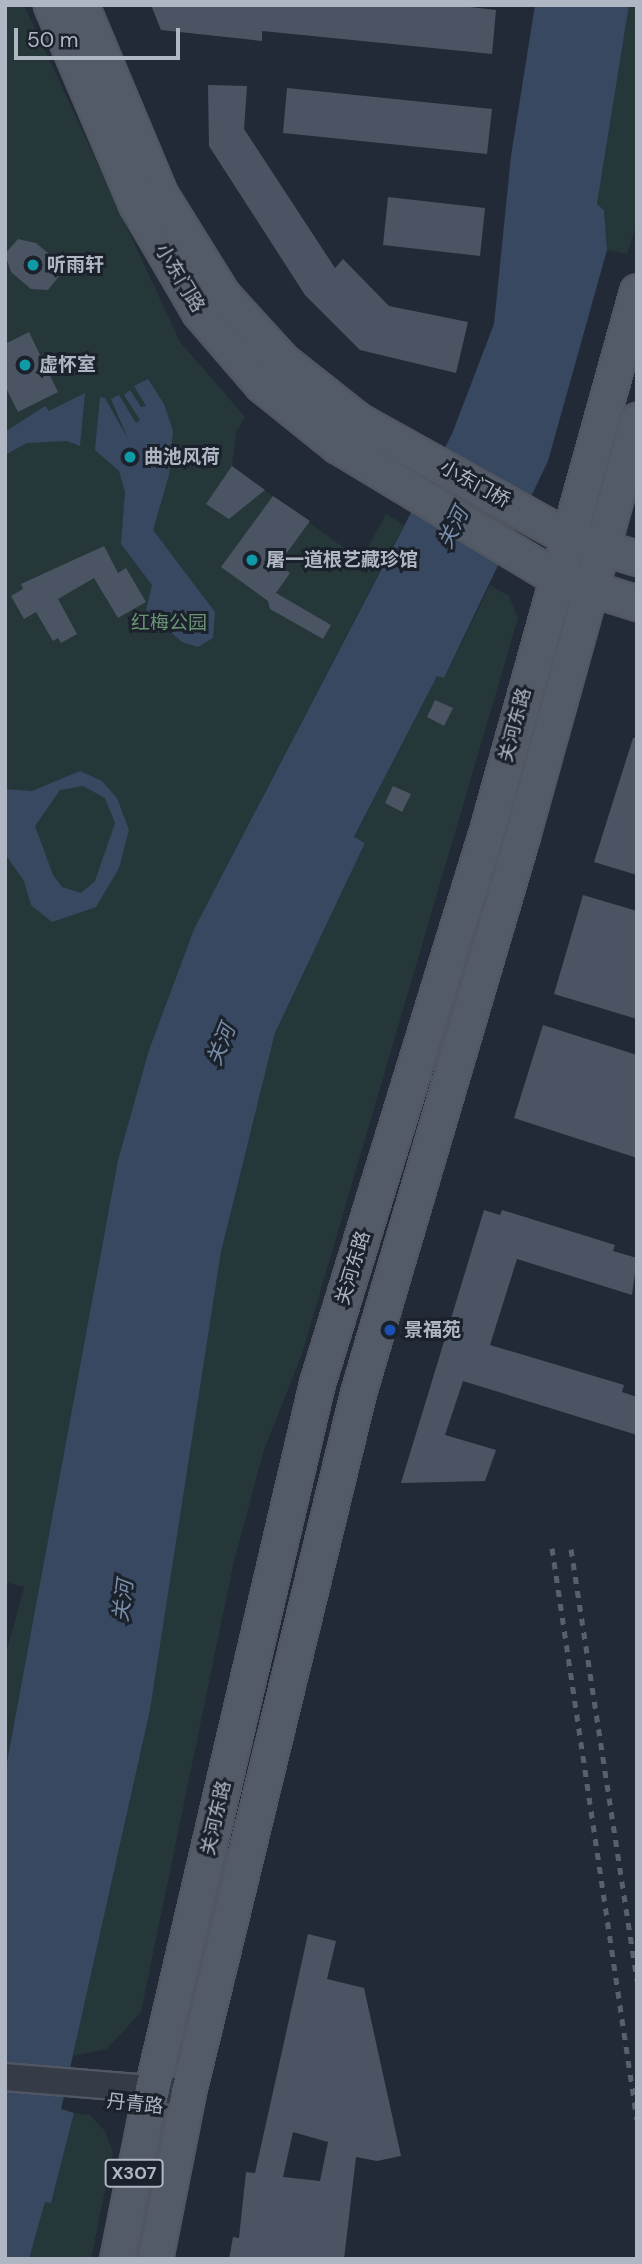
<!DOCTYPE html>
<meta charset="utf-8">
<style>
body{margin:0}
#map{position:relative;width:642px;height:2264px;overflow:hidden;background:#222a37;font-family:"DM Sans","Noto Sans SC",sans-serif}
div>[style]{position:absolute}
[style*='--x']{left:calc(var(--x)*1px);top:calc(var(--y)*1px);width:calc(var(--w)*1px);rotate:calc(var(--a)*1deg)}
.green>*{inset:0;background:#253739}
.water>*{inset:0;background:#384860}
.building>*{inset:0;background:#4a5463}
.roads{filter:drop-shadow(2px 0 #505762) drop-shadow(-2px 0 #505762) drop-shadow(0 2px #505762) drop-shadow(0 -2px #505762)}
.minor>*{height:26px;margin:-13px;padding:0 13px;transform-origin:13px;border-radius:13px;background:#353c48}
.major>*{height:33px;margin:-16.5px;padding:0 16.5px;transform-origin:16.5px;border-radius:16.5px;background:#535b68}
.rail>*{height:5px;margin-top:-2.5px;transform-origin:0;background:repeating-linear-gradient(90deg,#57606e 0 7px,transparent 0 14px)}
.dots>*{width:19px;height:19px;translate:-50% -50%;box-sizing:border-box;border:4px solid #1b222c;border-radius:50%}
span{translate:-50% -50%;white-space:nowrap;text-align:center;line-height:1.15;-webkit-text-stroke:6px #1b222c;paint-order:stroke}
.shield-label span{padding:2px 5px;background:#1b222c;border:2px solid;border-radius:5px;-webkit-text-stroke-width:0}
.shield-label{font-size:18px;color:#b0b7c4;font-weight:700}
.poi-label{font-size:19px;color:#b0b7c4;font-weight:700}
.left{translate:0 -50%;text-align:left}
.street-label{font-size:19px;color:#b0b7c4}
.park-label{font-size:19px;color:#699373}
.water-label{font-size:21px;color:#7a8eaa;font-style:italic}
.frame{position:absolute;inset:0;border:7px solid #b0b7c4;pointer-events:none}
.scale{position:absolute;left:14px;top:28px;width:166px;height:32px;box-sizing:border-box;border:4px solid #b0b7c4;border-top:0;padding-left:9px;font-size:21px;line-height:24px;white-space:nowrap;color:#b0b7c4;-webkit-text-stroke:5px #1b222c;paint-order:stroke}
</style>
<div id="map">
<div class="green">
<i style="clip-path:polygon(5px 5px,24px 5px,180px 342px,245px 417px,236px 433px,232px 467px,361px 560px,386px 514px,404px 525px,194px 929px,149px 1050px,118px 1160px,5px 1773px,5px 1658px,24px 1587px,5px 1582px)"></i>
<i style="clip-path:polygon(629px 5px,637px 5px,637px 223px,627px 254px,607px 250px,604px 210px,597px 204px)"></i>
<i style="clip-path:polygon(490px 585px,509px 596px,518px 618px,302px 1354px,264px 1450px,234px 1561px,141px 2012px,107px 2049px,73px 2056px,150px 1710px,221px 1251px,275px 1033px,365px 843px,354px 838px,437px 675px,444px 678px)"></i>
<i style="clip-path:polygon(74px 2113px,90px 2115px,105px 2131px,113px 2152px,91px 2259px,29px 2259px,45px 2202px,51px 2203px)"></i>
</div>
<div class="water">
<i style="clip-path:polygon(535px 5px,629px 5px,597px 204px,604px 210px,607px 250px,548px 461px,444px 678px,437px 676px,354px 837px,365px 843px,275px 1033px,221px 1252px,150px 1710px,61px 2109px,74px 2113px,51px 2203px,45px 2202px,29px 2259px,5px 2259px,5px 1773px,118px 1160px,149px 1050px,194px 929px,452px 434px,494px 324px,511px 156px)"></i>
<i style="clip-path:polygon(148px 379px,164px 404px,173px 431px,169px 475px,153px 530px,215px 612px,213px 638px,198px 647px,182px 642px,146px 610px,152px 585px,121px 544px,125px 492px,119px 471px,95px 450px,100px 397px,105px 398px,128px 439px,111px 399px,119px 395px,136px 423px,140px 420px,124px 395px,130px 390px,141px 407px,146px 406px,134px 386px)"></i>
<i style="clip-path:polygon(85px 393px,80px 446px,67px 441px,27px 443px,5px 455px,5px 432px,45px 406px,49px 411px)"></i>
<i style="clip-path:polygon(evenodd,80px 771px,102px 781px,117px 798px,129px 830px,119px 868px,96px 907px,52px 922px,31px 905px,24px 881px,5px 854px,5px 789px,32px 791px,80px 771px,83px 786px,105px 798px,115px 823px,95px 881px,81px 893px,62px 887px,53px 875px,35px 826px,60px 790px,83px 786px)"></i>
</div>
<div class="building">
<i style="clip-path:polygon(151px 5px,453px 5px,496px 10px,492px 54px,262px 31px,262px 41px,161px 30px)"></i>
<i style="clip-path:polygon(208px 85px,247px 86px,244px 129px,335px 268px,343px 259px,389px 306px,468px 322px,456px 373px,360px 350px,305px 295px,209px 146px)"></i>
<i style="clip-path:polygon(287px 88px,492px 109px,487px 154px,283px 133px)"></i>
<i style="clip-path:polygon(388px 197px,485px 208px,480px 256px,383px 245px)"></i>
<i style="clip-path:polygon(18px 239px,36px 243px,54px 258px,60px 275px,48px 290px,31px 289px,11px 272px,5px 254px)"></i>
<i style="clip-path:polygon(29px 332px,58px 392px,18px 412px,5px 386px,5px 344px)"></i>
<i style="clip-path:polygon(232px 466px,265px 490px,229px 519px,206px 504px)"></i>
<i style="clip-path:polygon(273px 496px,310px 521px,278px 565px,290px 573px,276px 593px,331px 625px,323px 639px,270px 609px,268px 601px,221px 567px)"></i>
<i style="clip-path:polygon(104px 546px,118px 573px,126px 568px,146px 602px,118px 618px,94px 578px,58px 599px,77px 634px,61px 643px,58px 638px,53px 641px,36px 612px,24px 619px,11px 596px,23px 589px,21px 584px)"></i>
<i style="clip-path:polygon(435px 700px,453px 708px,444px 726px,427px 717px)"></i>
<i style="clip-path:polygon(633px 738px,637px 738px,637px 875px,594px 862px)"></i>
<i style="clip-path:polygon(393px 786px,411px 794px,402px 812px,385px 803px)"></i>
<i style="clip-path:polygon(583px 895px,637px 911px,637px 1019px,554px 994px)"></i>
<i style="clip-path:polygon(543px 1025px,637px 1055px,637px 1158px,514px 1118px)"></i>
<i style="clip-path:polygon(484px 1210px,500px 1215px,502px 1210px,615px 1245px,613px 1251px,637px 1258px,632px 1295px,517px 1259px,490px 1345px,624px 1385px,622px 1392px,637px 1397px,637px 1435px,463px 1381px,445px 1435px,496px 1450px,485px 1481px,401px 1483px)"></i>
<i style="clip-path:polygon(evenodd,308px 1934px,336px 1941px,327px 1979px,364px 1988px,401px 2156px,377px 2161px,356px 2157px,344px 2259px,229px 2259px,233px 2237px,239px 2238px,246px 2172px,255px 2173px,308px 1934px,293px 2132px,328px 2142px,320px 2181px,283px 2177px,293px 2132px)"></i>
</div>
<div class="roads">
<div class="minor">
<i style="--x:5;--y:2077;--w:184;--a:4.7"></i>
</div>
<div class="major">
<i style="--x:51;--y:5;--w:216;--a:66.9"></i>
<i style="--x:136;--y:204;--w:125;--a:59.7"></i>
<i style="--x:199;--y:312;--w:96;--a:49.2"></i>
<i style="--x:262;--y:385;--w:97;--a:38.8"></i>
<i style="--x:338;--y:446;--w:253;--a:31.1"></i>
<i style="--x:555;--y:577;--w:86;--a:17.6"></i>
<i style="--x:81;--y:5;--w:205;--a:67.3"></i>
<i style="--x:160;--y:194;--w:118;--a:58.2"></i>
<i style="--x:222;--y:294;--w:91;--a:47.7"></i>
<i style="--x:283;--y:361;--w:97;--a:38.3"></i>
<i style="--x:359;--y:421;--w:238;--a:29.1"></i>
<i style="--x:567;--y:537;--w:73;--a:16.7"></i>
<i style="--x:117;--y:2259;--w:143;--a:-78.7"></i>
<i style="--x:145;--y:2119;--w:756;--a:-76.85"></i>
<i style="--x:317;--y:1383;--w:582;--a:-72.9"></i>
<i style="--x:488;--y:827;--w:556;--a:-74.46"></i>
<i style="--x:155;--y:2259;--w:170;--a:-78.8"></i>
<i style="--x:188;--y:2092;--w:719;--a:-76.33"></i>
<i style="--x:358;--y:1393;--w:581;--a:-73.59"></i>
<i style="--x:522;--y:836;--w:432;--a:-74.5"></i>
</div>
</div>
<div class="rail">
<i style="--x:552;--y:1548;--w:578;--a:81.55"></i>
<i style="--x:571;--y:1549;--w:437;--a:81.3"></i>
</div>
<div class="dots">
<i style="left:33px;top:265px;background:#0f9aa8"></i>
<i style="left:25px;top:365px;background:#0f9aa8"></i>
<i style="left:130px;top:457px;background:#0f9aa8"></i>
<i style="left:252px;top:560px;background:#0f9aa8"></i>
<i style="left:390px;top:1330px;background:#1a4fb4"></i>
</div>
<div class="shield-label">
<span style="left:134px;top:2173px">X307</span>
</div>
<div class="poi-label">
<span class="left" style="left:47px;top:265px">听雨轩</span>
<span class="left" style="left:39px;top:365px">虚怀室</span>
<span class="left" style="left:144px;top:457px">曲池风荷</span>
<span class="left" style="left:266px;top:560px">屠一道根艺藏珍馆</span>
<span class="left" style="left:404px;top:1330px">景福苑</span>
</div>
<div class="street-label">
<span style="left:180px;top:278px;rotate:59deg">小东门路</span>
<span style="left:475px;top:484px;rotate:29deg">小东门桥</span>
<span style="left:515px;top:725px;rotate:-75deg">关河东路</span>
<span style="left:353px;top:1268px;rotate:-73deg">关河东路</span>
<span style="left:216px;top:1818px;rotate:-77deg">关河东路</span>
<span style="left:135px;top:2104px;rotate:6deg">丹青路</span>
</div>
<div class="park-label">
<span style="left:169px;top:623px">红梅公园</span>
</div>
<div class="water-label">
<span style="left:453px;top:528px;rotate:-64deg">关河</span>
<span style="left:221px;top:1045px;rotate:-68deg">关河</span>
<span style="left:123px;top:1601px;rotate:-83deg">关河</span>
</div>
<div class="frame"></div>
<div class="scale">50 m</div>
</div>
